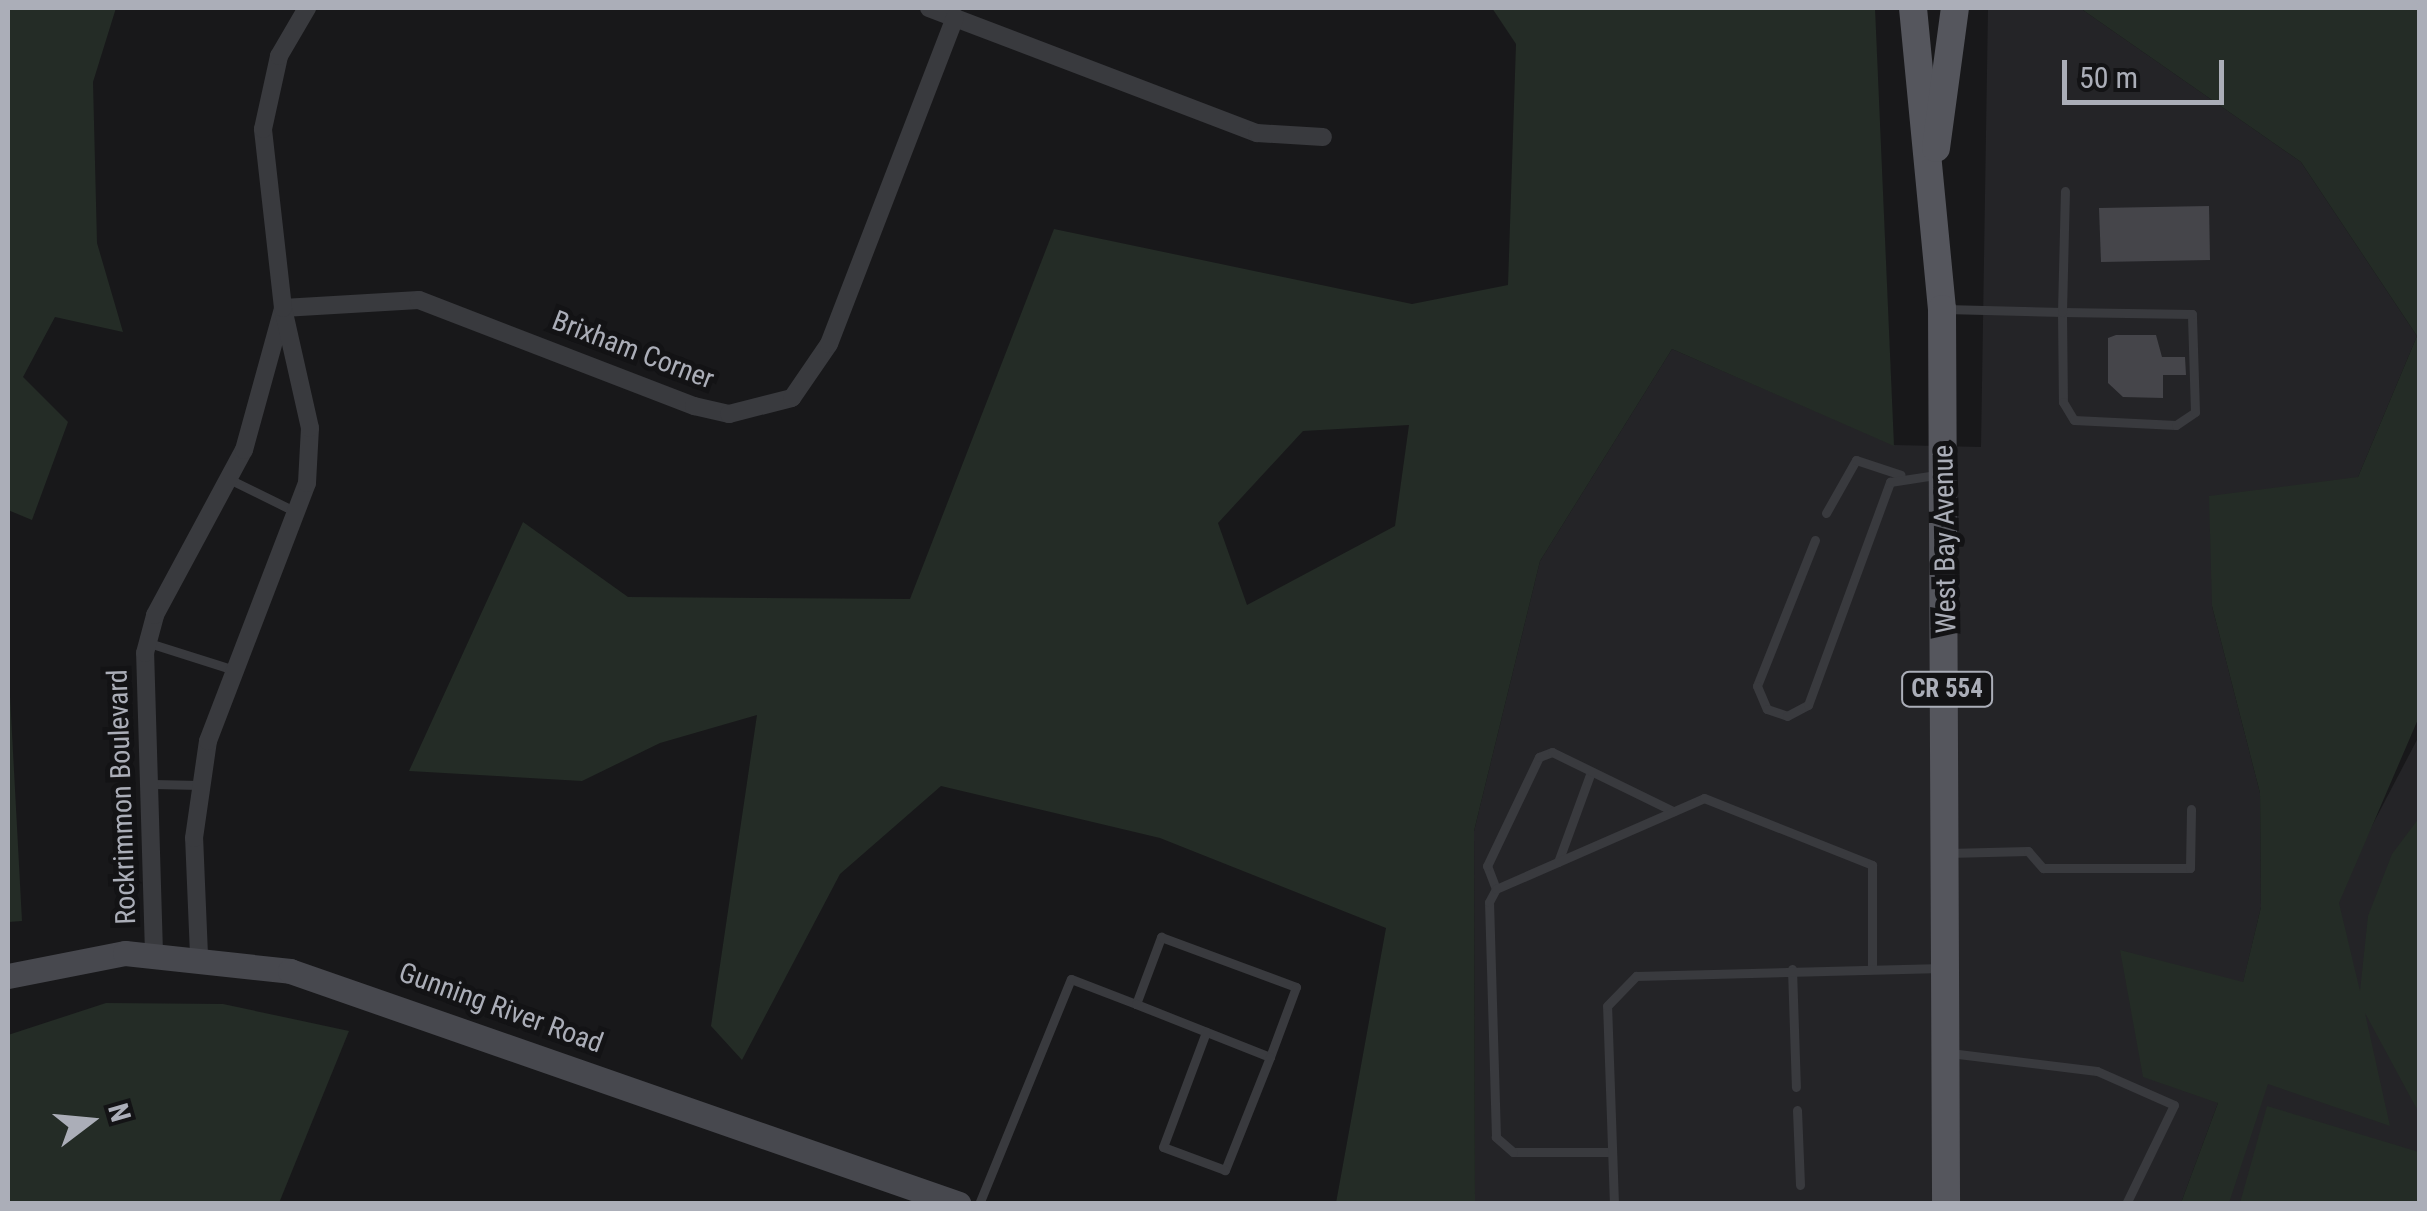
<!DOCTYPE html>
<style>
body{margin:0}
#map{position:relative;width:2427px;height:1211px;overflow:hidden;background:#18181a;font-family:"Roboto Condensed",sans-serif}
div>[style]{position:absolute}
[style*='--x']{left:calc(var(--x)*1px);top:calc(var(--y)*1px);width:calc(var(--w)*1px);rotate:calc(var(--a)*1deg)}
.built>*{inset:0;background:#242427}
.green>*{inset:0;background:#242c26}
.building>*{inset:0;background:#45454a}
.lane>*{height:9px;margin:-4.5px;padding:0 4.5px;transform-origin:4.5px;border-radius:4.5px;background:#393a3e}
.street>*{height:18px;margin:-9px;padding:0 9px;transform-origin:9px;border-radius:9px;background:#393a3e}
.secondary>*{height:25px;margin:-12.5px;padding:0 12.5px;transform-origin:12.5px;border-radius:12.5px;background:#47484e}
.primary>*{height:28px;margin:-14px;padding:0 14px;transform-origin:14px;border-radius:14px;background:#55565d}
span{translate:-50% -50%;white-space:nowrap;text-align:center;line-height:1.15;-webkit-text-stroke:10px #131315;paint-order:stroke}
.shield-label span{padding:2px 8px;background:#131315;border:2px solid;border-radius:8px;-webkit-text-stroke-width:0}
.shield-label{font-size:25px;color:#abaeb8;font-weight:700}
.street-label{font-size:28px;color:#abaeb8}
.frame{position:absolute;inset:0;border:10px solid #abaeb8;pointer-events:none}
.north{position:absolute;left:40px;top:1071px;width:100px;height:100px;-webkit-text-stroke:8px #131315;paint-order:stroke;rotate:74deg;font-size:28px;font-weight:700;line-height:40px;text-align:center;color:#abaeb8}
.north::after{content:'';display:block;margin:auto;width:35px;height:45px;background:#abaeb8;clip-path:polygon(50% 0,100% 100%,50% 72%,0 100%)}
.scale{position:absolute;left:2062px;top:60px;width:162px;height:45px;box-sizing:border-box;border:5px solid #abaeb8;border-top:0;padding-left:12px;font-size:30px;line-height:35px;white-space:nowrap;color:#abaeb8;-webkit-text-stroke:8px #131315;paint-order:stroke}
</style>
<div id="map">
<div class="built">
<i style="clip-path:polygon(1988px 8px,2080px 8px,2301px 162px,2417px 336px,2358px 477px,2212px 606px,2260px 793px,2261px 907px,2243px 983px,2121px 951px,2218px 1103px,2181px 1203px,1475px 1204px,1474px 831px,1540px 561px,1672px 349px,1894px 445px,1981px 447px)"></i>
<i style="clip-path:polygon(2419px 736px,2419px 1203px,2207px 1204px,2244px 1070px)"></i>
</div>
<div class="green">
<i style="clip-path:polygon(8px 8px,116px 8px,93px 82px,97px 243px,123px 332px,55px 317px,23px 377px,68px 422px,32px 520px,8px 510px)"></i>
<i style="clip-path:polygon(evenodd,1492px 8px,1875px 8px,1894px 446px,1672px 349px,1540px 561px,1474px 831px,1475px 1203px,1336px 1203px,1386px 928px,1160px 838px,941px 786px,840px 874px,742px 1060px,711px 1026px,757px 715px,660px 743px,582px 781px,409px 771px,523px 522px,628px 597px,910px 599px,1054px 229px,1412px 304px,1508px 285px,1516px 44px,1492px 8px,1409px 425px,1395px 526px,1247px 605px,1218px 523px,1303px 431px,1409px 425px)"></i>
<i style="clip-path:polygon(2080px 8px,2419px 8px,2419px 717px,2339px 903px,2360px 991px,2368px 916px,2392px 854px,2419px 818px,2419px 1113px,2365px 1013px,2390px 1126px,2268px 1084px,2229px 1203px,2181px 1203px,2218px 1103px,2143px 1077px,2120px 950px,2243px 982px,2261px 907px,2260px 793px,2212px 606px,2209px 496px,2358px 477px,2417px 336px,2301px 162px)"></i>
<i style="clip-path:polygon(8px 658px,22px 921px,8px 922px)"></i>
<i style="clip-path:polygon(106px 1003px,223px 1004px,349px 1031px,279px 1203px,8px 1203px,8px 1035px)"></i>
<i style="clip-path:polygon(2267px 1106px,2419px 1152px,2419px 1203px,2240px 1203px)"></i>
</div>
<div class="building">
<i style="clip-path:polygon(2209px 206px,2210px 260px,2101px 262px,2099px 208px)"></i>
<i style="clip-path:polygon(2116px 335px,2156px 335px,2162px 357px,2185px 357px,2186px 375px,2163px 375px,2163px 398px,2123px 397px,2108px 383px,2108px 338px)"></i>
</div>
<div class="lane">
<i style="--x:1945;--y:309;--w:117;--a:1.5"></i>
<i style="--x:2062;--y:312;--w:90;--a:89.4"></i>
<i style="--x:2063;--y:402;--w:21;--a:59"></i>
<i style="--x:2074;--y:420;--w:102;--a:2.8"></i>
<i style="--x:2176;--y:425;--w:23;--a:-34"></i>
<i style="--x:2195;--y:412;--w:98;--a:-91.8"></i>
<i style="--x:2192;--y:314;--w:130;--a:-179.1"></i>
<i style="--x:2062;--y:312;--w:121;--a:-88.6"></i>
<i style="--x:229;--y:479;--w:75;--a:26.2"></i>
<i style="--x:1826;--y:513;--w:61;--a:-60.5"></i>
<i style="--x:1856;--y:460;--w:47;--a:18.4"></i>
<i style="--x:1815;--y:540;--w:157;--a:111.7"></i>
<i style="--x:1757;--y:686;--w:25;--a:67"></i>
<i style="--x:1767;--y:709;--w:21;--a:19"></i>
<i style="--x:1787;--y:716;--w:24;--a:-28"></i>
<i style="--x:1808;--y:705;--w:238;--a:-69.8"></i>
<i style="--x:1890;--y:482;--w:47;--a:-8.7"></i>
<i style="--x:149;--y:643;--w:89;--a:17.6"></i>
<i style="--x:153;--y:784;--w:47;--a:1.2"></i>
<i style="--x:1948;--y:853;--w:80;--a:-1.4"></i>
<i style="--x:2028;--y:851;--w:23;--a:49"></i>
<i style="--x:2043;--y:868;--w:147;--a:0"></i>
<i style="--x:2190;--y:868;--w:59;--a:-89"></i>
<i style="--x:1558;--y:862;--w:96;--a:-69.9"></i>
<i style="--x:1496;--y:889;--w:25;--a:-111"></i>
<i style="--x:1487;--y:866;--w:121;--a:-64.5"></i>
<i style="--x:1539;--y:757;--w:14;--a:-21"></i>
<i style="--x:1552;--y:752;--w:135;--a:26"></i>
<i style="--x:1792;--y:969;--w:118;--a:88.1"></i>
<i style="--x:1136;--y:1004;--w:72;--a:-69.5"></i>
<i style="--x:1161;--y:937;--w:144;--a:20.3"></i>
<i style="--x:1296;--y:987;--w:75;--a:110.4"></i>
<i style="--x:1950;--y:1053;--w:148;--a:7"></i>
<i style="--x:2097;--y:1071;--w:84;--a:23.8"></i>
<i style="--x:2174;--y:1105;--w:110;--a:115.9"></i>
<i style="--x:1797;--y:1110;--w:75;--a:87.7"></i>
<i style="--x:1612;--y:1152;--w:99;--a:180"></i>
<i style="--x:1513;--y:1152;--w:23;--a:-139"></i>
<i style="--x:1496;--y:1137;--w:235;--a:-91.7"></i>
<i style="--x:1489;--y:902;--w:15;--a:-62"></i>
<i style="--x:1496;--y:889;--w:227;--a:-23.6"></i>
<i style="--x:1704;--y:798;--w:181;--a:21.7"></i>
<i style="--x:1872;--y:865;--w:103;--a:90"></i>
<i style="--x:979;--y:1204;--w:243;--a:-67.8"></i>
<i style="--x:1071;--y:979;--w:70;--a:21"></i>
<i style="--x:1136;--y:1004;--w:144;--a:21.6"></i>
<i style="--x:1270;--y:1057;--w:122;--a:111.7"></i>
<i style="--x:1225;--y:1170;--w:66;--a:-159.6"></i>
<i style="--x:1163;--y:1147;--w:123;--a:-69.5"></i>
<i style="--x:1614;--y:1204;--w:198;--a:-92"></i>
<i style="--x:1607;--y:1006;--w:42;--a:-46"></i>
<i style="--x:1636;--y:976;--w:306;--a:-1.5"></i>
</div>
<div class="street">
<i style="--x:929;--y:8;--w:351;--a:20.9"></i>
<i style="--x:1257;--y:133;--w:66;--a:3.5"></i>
<i style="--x:283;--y:308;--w:136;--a:-3.4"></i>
<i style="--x:419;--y:300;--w:295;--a:21.1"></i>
<i style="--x:694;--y:406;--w:36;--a:13"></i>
<i style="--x:729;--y:414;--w:65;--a:-14.3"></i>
<i style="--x:792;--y:398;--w:65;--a:-55.6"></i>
<i style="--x:829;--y:344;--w:350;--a:-68.9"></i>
<i style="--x:154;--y:953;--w:300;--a:-91.7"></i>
<i style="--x:145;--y:653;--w:39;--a:-75"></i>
<i style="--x:155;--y:615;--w:187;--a:-61.7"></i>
<i style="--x:244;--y:450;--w:147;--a:-74.6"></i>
<i style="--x:199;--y:955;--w:117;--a:-92.4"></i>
<i style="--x:194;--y:838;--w:98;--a:-81.8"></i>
<i style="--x:208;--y:741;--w:276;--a:-69"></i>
<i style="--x:307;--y:483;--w:55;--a:-86.9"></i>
<i style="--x:310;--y:428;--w:123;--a:-102.7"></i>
<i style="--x:283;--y:308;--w:180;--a:-96.4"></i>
<i style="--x:263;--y:129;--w:75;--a:-77.6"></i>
<i style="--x:279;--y:56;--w:56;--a:-59.7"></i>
</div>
<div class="secondary">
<i style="--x:8;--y:976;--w:119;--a:-11.1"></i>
<i style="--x:125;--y:953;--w:166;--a:6.2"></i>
<i style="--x:290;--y:971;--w:708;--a:19.2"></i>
</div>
<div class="primary">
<i style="--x:1913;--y:8;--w:302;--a:84.5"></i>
<i style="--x:1942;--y:309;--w:895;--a:89.74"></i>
<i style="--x:1936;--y:148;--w:141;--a:-82.3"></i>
</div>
<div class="shield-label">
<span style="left:1947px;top:689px">CR 554</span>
</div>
<div class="street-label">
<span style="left:633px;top:350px;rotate:21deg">Brixham Corner</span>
<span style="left:1945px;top:539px;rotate:-91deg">West Bay Avenue</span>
<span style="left:122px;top:797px;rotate:-92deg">Rockrimmon Boulevard</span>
<span style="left:501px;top:1008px;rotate:20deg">Gunning River Road</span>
</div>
<div class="frame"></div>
<div class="north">N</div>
<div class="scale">50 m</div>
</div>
